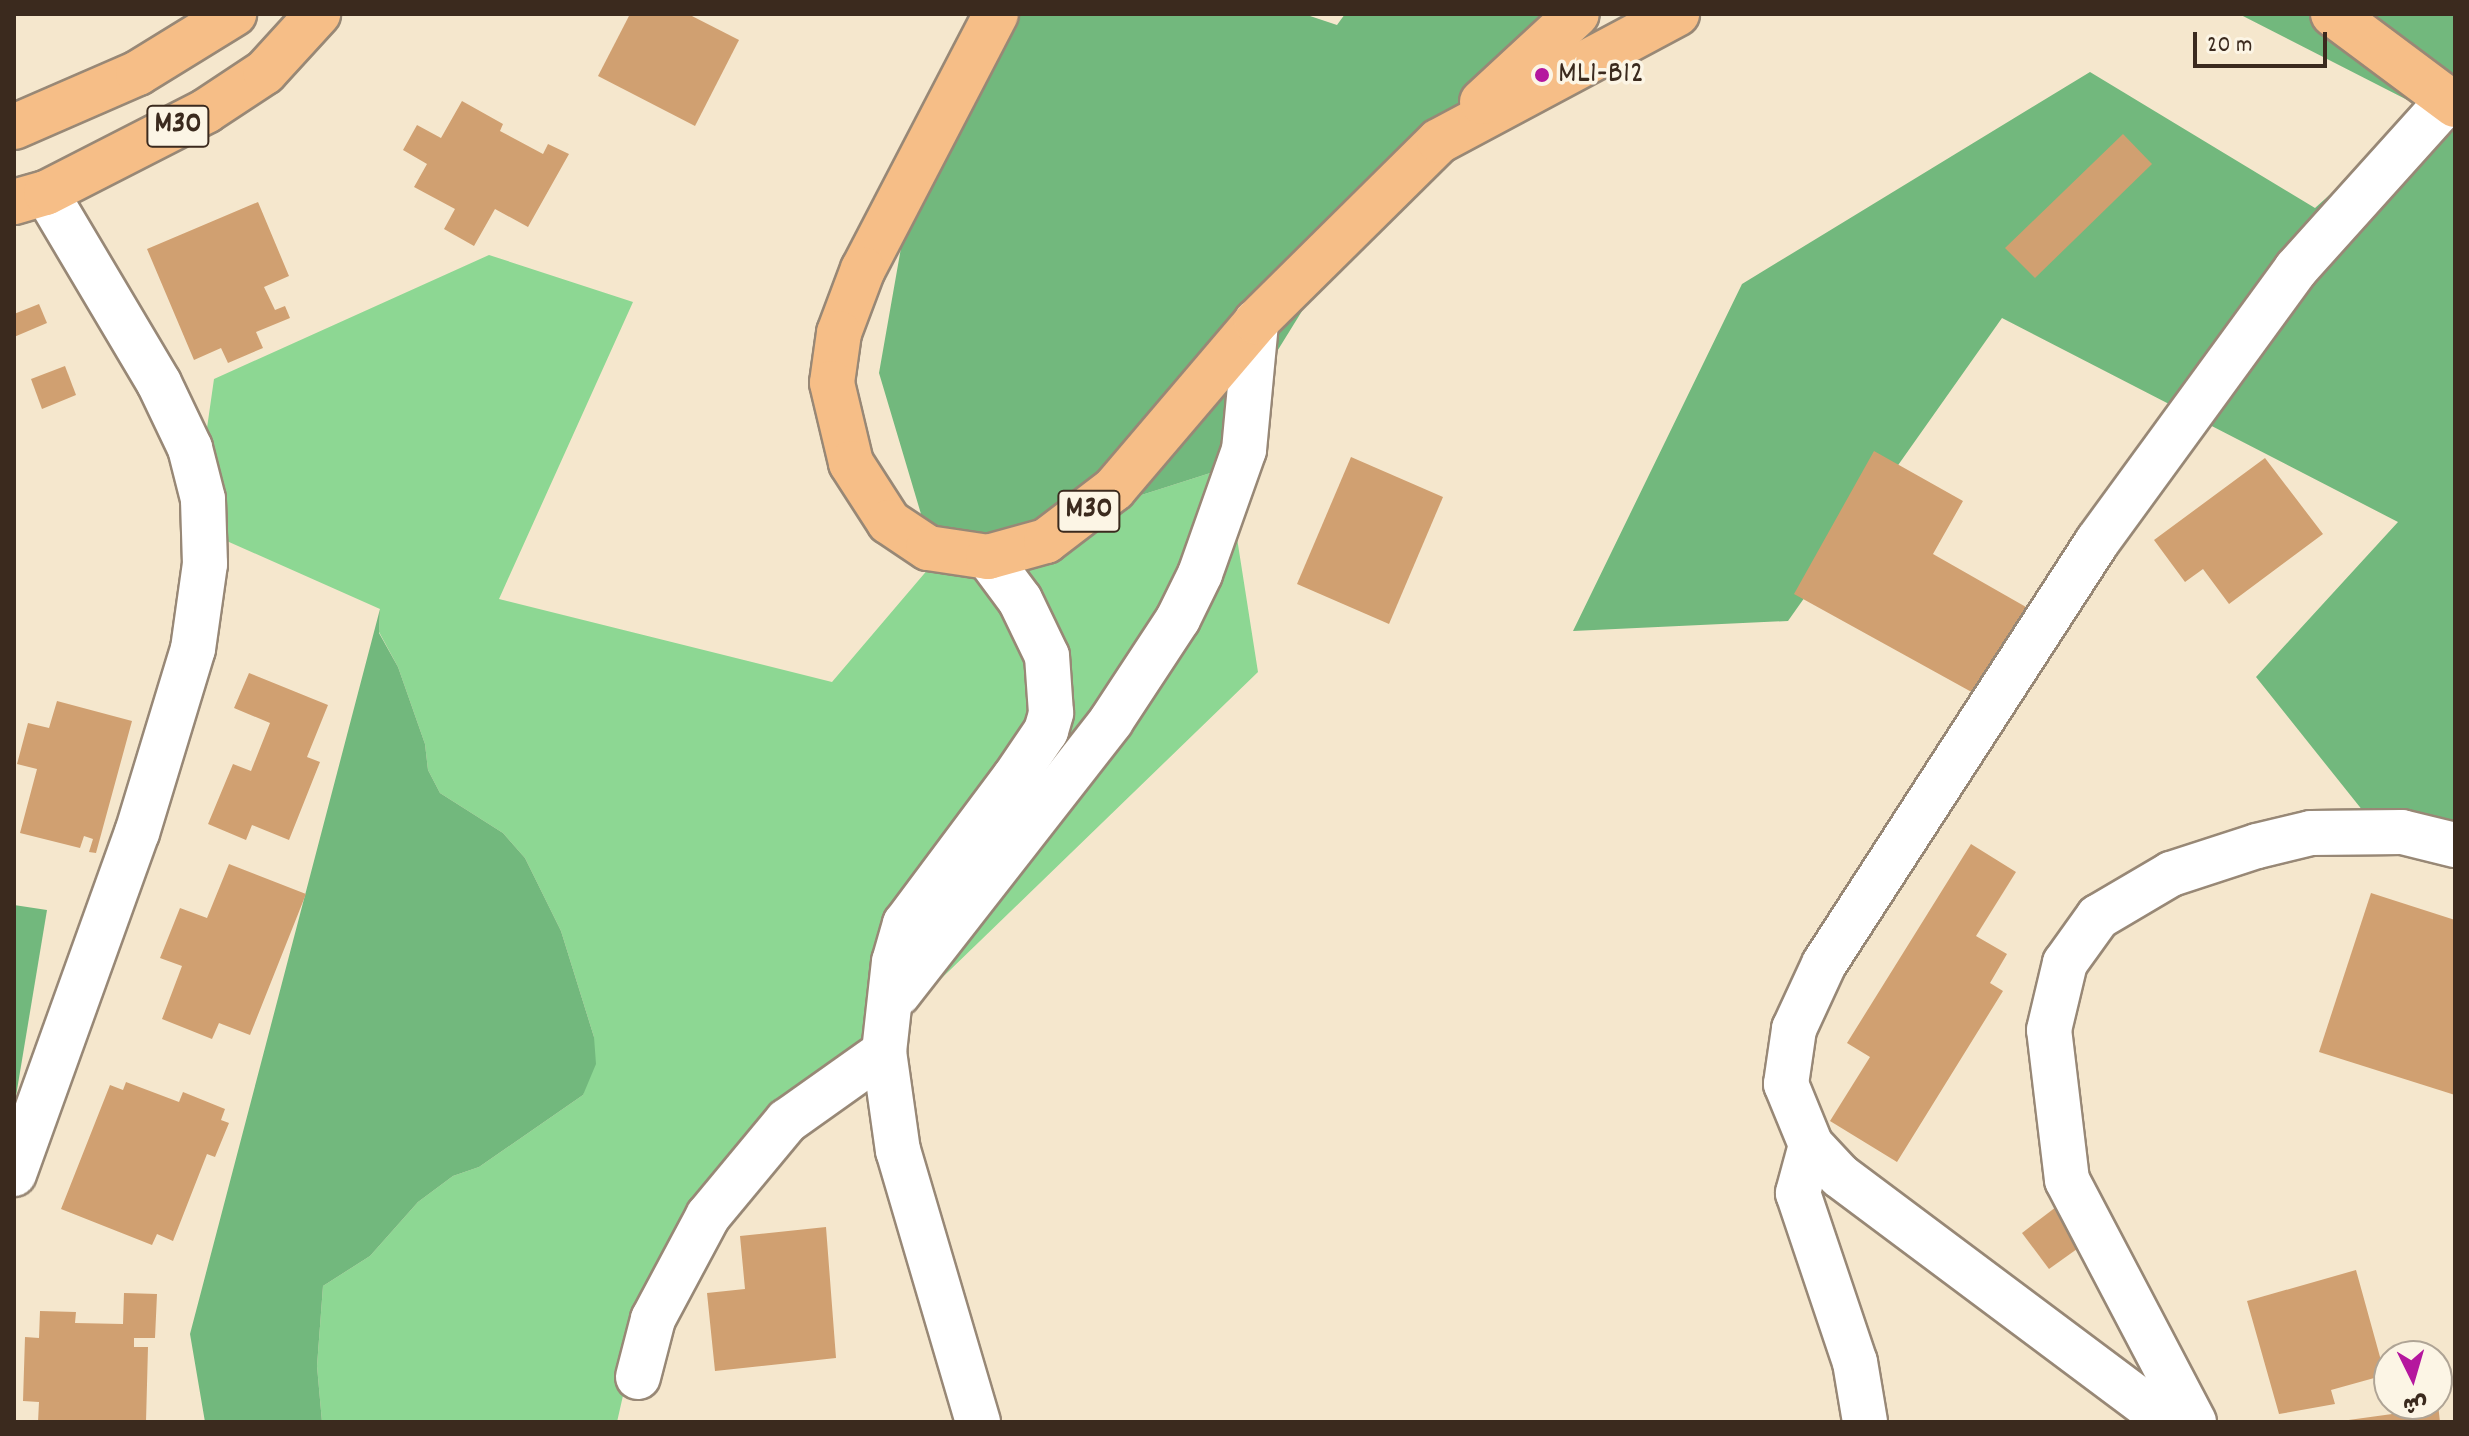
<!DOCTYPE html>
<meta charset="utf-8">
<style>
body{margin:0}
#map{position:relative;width:2469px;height:1436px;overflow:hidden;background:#f5e7cd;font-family:Dekko,"Playpen Sans Arabic",sans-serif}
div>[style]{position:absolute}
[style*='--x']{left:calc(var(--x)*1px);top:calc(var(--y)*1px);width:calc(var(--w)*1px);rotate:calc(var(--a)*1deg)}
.green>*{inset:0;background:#8dd793}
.forest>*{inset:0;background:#72b87d}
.building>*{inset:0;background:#d0a071}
.roads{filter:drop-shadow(2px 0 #988876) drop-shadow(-2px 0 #988876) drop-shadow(0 2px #988876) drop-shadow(0 -2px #988876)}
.minor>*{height:44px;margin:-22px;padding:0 22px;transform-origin:22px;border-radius:22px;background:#fff}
.highway>*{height:44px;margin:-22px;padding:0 22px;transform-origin:22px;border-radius:22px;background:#f6be87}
.dots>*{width:22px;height:22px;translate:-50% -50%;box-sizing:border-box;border:4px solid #fcf5e5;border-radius:50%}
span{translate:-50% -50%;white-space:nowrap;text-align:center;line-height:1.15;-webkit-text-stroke:7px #fcf5e5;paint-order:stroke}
.shield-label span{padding:2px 6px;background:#fcf5e5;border:2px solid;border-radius:6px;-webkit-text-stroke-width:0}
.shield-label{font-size:30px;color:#3b2a1e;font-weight:700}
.poi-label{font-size:32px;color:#3b2a1e}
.left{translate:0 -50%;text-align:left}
.frame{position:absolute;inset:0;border:16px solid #3b2a1e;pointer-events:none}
.north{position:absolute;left:2373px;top:1340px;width:80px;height:80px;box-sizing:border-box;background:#fcf5e5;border:2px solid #afa495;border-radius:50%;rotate:175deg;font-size:22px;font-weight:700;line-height:32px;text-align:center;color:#3b2a1e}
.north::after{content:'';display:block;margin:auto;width:28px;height:36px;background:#b5179e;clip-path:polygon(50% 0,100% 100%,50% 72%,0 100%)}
.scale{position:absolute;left:2193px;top:32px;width:134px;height:36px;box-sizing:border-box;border:4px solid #3b2a1e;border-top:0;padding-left:10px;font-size:24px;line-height:28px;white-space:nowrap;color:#3b2a1e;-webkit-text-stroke:6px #fcf5e5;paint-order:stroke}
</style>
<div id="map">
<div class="green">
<i style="clip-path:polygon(489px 255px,633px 302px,499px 599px,832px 682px,935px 561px,1226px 468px,1258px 672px,856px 1061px,807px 1096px,627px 1378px,617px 1422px,322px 1422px,317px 1366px,323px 1286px,370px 1256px,418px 1202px,453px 1176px,479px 1167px,583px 1095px,594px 1037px,561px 931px,525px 858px,503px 833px,440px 793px,428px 770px,425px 744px,398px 667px,379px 632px,380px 609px,193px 526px,214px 379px)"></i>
</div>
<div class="forest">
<i style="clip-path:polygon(998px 14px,1304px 14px,1337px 25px,1345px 14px,1549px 14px,1346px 240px,1247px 400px,1226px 468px,935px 561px,879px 373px,905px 225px)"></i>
<i style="clip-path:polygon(2239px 14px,2455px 14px,2455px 850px,2375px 826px,2256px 677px,2398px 522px,2002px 318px,1788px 621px,1573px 631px,1742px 284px,2090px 72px,2315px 208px,2425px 109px)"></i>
<i style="clip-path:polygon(380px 609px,379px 633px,398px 667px,425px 744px,428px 770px,440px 793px,503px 833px,525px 858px,561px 931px,594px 1037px,596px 1064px,583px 1095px,479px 1167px,453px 1176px,418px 1202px,370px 1256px,323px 1286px,317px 1366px,322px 1422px,205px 1422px,190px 1334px)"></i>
<i style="clip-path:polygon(14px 905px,47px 910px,14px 1108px)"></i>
</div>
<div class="building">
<i style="clip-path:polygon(630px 14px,688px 14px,739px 40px,695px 126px,598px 76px)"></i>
<i style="clip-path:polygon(462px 101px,503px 124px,500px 131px,543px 154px,548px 144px,569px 154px,528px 227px,495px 209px,474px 246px,444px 229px,455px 209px,414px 187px,427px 164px,403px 150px,417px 125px,441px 138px)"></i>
<i style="clip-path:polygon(2123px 134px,2152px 164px,2035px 278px,2005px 248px)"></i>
<i style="clip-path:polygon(258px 202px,289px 276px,264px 287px,275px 310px,285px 306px,290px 318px,256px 332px,263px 348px,228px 363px,221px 348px,194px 360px,147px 249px)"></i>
<i style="clip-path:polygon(39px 304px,47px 323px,14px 337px,14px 314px)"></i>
<i style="clip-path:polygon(65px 366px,76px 395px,42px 409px,31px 379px)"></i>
<i style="clip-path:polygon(1874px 451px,1963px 501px,1933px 554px,2026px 607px,1977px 695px,1794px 594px)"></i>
<i style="clip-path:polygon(1351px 457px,1443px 497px,1389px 624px,1297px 584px)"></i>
<i style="clip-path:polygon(2265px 458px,2323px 534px,2229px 604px,2203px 569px,2185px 582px,2154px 540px)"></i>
<i style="clip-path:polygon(249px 673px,328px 705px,307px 757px,320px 762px,289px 840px,252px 825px,246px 840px,208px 824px,233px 764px,251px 771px,270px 723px,234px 708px)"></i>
<i style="clip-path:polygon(57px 701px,132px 721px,96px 853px,89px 852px,93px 839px,84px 836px,80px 848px,20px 833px,37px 769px,17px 764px,28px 723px,49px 728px)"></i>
<i style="clip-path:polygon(1971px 844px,2016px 872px,1976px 936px,2007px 954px,1990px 983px,2003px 991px,1897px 1162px,1830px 1121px,1870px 1057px,1847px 1043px)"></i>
<i style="clip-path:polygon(229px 864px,306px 894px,250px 1035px,219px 1023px,212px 1039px,162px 1019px,182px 966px,160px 958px,180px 908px,207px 918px)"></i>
<i style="clip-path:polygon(2371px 893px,2455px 920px,2455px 1095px,2319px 1052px)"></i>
<i style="clip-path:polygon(126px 1082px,179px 1102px,183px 1092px,225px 1109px,221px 1120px,229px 1123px,215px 1157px,207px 1154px,173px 1241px,157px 1234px,152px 1245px,61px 1209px,110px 1085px,123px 1090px)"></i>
<i style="clip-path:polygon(2056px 1207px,2084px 1244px,2049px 1269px,2022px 1233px)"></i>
<i style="clip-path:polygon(826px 1227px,836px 1358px,715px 1371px,707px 1293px,745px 1289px,740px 1236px)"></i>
<i style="clip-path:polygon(2356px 1270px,2385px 1375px,2331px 1390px,2335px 1404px,2279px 1414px,2247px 1301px)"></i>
<i style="clip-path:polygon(124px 1293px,157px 1294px,155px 1338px,134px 1338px,134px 1347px,148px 1347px,146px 1422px,38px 1422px,39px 1402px,23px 1401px,25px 1337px,39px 1338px,40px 1311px,76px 1312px,75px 1323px,123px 1324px)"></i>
<i style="clip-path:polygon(2413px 1404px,2438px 1404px,2440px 1422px,2334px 1422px,2414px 1411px)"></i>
</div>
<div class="roads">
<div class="minor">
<i style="--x:898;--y:994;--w:346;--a:-52"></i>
<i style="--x:1111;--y:721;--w:122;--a:-56.7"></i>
<i style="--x:1178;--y:619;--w:50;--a:-63.9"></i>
<i style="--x:1200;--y:574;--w:132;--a:-70.5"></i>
<i style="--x:1244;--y:450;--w:129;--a:-84.6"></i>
<i style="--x:1811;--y:1145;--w:50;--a:105.2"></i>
<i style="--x:1798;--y:1193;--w:178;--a:71.4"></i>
<i style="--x:1855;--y:1362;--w:61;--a:80.5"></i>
<i style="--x:14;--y:1174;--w:363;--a:-70.2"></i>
<i style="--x:137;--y:833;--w:192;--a:-73.1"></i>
<i style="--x:193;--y:649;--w:86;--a:-82"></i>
<i style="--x:205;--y:564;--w:65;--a:-91.8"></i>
<i style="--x:203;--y:499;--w:53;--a:-104.3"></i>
<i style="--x:190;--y:448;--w:72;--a:-115.5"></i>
<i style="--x:159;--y:383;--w:221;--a:-120.7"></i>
<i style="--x:638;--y:1377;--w:60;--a:-75.5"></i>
<i style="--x:653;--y:1319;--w:117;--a:-61.9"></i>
<i style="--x:708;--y:1216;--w:124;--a:-50.3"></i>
<i style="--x:787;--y:1121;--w:119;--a:-35.4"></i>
<i style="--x:978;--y:1422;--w:283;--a:-106.4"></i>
<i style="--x:898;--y:1151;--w:100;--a:-98"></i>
<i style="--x:884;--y:1052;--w:91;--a:-83.7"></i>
<i style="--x:894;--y:962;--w:40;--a:-74"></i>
<i style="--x:905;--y:924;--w:182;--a:-53.3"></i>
<i style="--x:1014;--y:778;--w:57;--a:-55.8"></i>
<i style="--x:1046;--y:731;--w:19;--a:-74"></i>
<i style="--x:1051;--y:713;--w:57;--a:-94"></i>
<i style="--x:1047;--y:656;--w:62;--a:-115.7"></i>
<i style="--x:1020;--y:600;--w:54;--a:-126.7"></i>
<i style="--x:2169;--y:1422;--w:411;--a:-143.2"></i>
<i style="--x:1840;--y:1176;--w:42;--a:-133.1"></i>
<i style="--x:1811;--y:1145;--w:66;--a:-112.3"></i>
<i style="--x:1786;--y:1084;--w:56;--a:-81.7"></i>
<i style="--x:1794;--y:1029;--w:72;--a:-65.2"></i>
<i style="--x:1824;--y:964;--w:503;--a:-57.1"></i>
<i style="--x:2097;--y:542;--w:338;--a:-53.9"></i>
<i style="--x:2296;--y:269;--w:227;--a:-48"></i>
<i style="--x:2194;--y:1422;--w:273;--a:-117.7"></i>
<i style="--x:2067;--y:1180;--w:151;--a:-96.8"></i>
<i style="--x:2049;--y:1030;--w:69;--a:-76.6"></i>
<i style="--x:2065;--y:963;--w:57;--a:-54.3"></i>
<i style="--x:2098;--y:917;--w:85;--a:-30.5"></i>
<i style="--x:2171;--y:874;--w:90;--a:-18"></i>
<i style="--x:2257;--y:846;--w:56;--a:-13.5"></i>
<i style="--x:2311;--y:833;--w:91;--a:-0.6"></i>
<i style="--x:2402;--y:832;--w:55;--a:13.8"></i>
</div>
<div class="highway">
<i style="--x:996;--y:14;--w:288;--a:117.5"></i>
<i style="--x:863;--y:269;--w:68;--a:110.6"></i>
<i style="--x:839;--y:333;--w:50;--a:98"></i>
<i style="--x:832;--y:383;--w:82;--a:76.6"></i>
<i style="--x:851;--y:463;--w:70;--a:57.2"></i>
<i style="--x:889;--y:522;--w:47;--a:33.7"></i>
<i style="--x:928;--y:548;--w:61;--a:8.5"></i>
<i style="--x:988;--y:557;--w:60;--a:-15.4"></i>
<i style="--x:1046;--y:541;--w:86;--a:-37.4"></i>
<i style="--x:1114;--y:489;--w:219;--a:-49.6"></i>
<i style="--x:1256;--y:322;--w:257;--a:-44.7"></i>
<i style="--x:1439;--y:141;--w:270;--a:-28.1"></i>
<i style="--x:2333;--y:14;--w:152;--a:36.7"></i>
<i style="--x:1482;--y:102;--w:129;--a:-42.8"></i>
<i style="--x:14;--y:127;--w:135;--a:-23.5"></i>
<i style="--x:138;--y:73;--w:113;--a:-31.6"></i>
<i style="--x:14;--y:202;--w:33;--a:-16"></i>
<i style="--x:46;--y:193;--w:180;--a:-27.1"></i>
<i style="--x:206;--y:111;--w:71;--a:-33.5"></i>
<i style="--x:265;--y:72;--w:79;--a:-47.6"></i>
</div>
</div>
<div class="dots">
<i style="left:1542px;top:75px;background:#b5179e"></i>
</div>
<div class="shield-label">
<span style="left:178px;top:126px">M30</span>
<span style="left:1089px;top:511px">M30</span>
</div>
<div class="poi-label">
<span class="left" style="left:1558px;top:75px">ML1-B12</span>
</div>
<div class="frame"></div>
<div class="north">ش</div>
<div class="scale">20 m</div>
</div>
